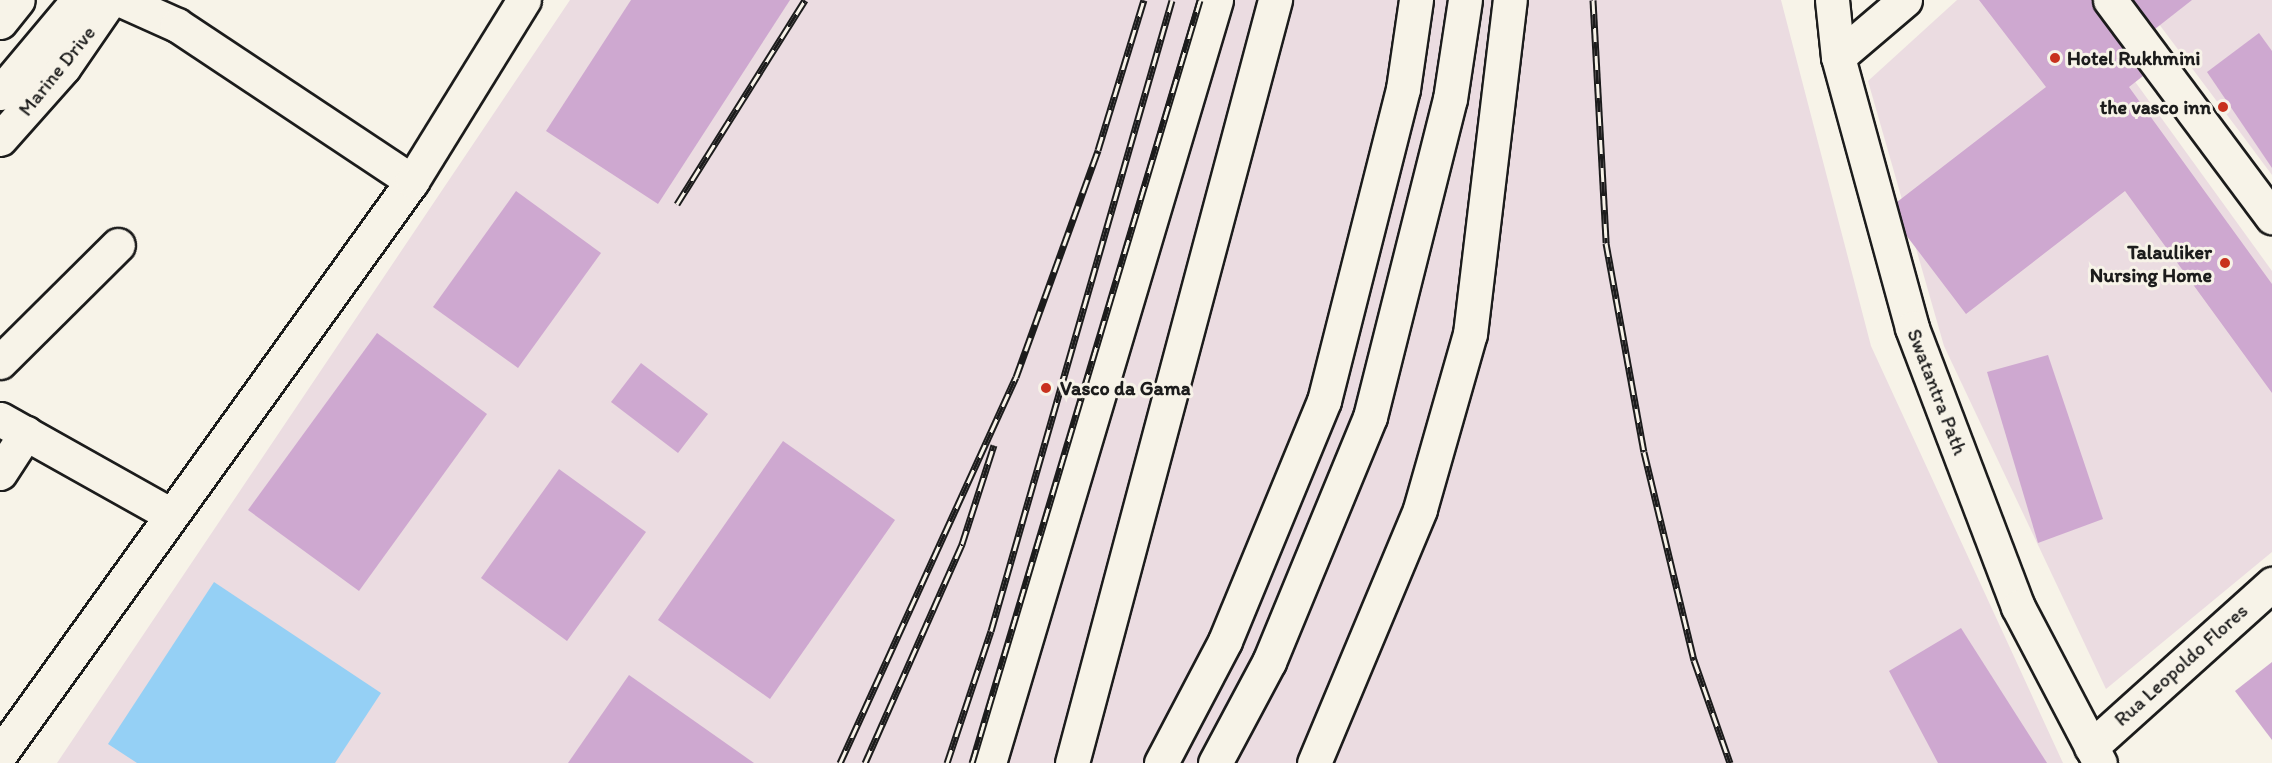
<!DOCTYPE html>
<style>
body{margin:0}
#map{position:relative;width:2272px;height:763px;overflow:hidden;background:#f7f3e8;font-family:Itim,sans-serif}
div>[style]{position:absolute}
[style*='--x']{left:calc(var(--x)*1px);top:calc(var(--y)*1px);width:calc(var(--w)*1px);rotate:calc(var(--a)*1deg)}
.built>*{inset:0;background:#ebdce1}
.water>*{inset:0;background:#95d0f5}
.building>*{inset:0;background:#cea8d0}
.roads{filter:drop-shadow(2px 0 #1c1c1c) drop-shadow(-2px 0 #1c1c1c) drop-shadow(0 2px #1c1c1c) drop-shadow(0 -2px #1c1c1c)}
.minor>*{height:33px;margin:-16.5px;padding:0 16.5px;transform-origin:16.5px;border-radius:16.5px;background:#f7f3e8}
.tertiary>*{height:33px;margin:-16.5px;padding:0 16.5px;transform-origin:16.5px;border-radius:16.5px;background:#f7f3e8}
.primary>*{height:33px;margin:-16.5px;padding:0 16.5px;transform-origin:16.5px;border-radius:16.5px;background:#f7f3e8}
.trunk>*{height:33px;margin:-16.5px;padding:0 16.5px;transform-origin:16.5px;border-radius:16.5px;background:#f7f3e8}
.rail>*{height:7px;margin-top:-3.5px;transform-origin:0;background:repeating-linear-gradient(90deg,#f7f3e8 0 14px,#1c1c1c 0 28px);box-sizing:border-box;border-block:2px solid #1c1c1c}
.dots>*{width:16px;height:16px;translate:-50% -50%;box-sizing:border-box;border:3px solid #f7f3e8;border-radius:50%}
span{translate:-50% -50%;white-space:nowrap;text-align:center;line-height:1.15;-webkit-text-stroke:6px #f7f3e8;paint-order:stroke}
.poi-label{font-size:20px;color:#1c1c1c;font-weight:700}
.left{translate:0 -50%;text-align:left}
.right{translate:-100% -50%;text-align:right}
.street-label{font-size:20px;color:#1c1c1c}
</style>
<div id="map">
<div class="built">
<i style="clip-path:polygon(570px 0,1781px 0,1871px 346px,2063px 763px,57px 763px)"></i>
<i style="clip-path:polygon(1957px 0,2076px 0,2272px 271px,2272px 552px,2106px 689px,1944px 346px,1868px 81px)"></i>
<i style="clip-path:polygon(2141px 0,2272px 0,2272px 175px)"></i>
</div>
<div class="water">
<i style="clip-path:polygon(214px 582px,381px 693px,335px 763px,137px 763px,108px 744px)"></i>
</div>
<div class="building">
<i style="clip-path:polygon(631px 0,790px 0,658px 204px,546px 131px)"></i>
<i style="clip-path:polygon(1979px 0,2092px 0,2143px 76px,2129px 87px,2272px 284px,2272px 393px,2125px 191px,1966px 314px,1906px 235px,1897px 202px,2046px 87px)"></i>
<i style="clip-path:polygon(2133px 0,2192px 0,2155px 29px)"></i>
<i style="clip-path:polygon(2259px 33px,2272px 51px,2272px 168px,2207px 72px)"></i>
<i style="clip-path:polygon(516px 191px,601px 253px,518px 368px,433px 307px)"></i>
<i style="clip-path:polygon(377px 333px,487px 414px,359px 591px,248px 510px)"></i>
<i style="clip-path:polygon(2048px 355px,2103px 519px,2038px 543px,1987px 372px)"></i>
<i style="clip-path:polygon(641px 363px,708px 414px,678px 453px,611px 402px)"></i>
<i style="clip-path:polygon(783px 441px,895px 520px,770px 699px,658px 620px)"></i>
<i style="clip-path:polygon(559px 469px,646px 532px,567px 641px,481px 578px)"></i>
<i style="clip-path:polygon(1961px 628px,2047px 763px,1938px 763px,1889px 671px)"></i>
<i style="clip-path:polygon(2272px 662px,2272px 740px,2235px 691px)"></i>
<i style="clip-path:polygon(629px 675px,754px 763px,568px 763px)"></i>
</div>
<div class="roads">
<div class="minor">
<i style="--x:121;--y:0;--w:61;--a:24.1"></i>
<i style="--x:177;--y:25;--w:282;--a:33.6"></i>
<i style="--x:2110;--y:0;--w:271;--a:53.3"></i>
<i style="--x:1838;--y:57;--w:88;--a:-40.4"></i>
<i style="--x:0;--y:362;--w:166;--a:-44.8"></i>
<i style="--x:0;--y:419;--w:196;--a:29.3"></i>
<i style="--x:0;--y:473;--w:48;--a:-57"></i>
<i style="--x:2091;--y:747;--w:244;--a:-42"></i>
</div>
<div class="tertiary">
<i style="--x:1832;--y:0;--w:57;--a:84"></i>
<i style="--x:1838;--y:57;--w:281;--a:74.7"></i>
<i style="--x:1912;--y:328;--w:298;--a:69.2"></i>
<i style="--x:2018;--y:607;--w:176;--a:62.3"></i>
<i style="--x:0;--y:139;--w:96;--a:-48.4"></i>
<i style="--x:64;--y:67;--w:81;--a:-55.5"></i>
<i style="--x:0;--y:754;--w:706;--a:-54.28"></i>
<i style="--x:412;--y:181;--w:213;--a:-58.3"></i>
</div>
<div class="primary">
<i style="--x:0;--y:22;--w:28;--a:-51"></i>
<i style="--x:0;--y:93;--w:121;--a:-50"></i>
</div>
<div class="trunk">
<i style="--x:989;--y:763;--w:796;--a:-73.43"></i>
<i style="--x:1072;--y:763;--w:790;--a:-75.1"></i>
<i style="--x:1161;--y:763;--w:138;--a:-62.3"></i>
<i style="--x:1225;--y:641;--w:260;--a:-67.6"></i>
<i style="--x:1324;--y:401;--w:322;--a:-75.8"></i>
<i style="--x:1403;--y:89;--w:90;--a:-81.7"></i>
<i style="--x:1215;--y:763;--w:115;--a:-61.9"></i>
<i style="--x:1269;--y:662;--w:265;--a:-67.6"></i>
<i style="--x:1370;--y:417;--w:328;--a:-75.9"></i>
<i style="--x:1450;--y:99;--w:100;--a:-81.4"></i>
<i style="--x:1314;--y:763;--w:275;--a:-67.3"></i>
<i style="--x:1420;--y:509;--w:182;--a:-74.1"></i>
<i style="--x:1470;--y:334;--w:336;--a:-83.2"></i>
</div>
</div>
<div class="rail">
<i style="--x:1593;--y:0;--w:243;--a:86.9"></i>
<i style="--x:1606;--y:243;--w:212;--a:79.7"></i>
<i style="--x:1644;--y:452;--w:214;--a:76.5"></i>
<i style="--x:1694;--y:660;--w:109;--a:70.7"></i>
<i style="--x:677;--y:204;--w:241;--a:-57.9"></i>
<i style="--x:840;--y:763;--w:424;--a:-65.5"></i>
<i style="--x:1016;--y:377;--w:241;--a:-70.1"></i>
<i style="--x:1098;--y:150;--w:157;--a:-73"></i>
<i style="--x:865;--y:763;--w:240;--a:-66.1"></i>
<i style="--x:962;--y:544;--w:104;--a:-72.1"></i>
<i style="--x:947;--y:763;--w:139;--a:-71.6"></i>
<i style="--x:991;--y:631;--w:656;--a:-73.99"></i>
<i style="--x:972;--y:763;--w:796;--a:-73.36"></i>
</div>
<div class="dots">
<i style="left:2055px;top:58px;background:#c8321e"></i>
<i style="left:2223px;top:107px;background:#c8321e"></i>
<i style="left:2225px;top:263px;background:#c8321e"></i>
<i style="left:1046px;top:388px;background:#c8321e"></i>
</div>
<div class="poi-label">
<span class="left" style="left:2067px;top:58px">Hotel Rukhmini</span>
<span class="right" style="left:2211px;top:107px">the vasco inn</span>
<span class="right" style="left:2212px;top:264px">Talauliker<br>Nursing Home</span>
<span class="left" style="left:1060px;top:388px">Vasco da Gama</span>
</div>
<div class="street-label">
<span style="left:57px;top:71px;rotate:-51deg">Marine Drive</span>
<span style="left:1937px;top:392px;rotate:69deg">Swatantra Path</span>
<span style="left:2181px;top:665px;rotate:-42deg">Rua Leopoldo Flores</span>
</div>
</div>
